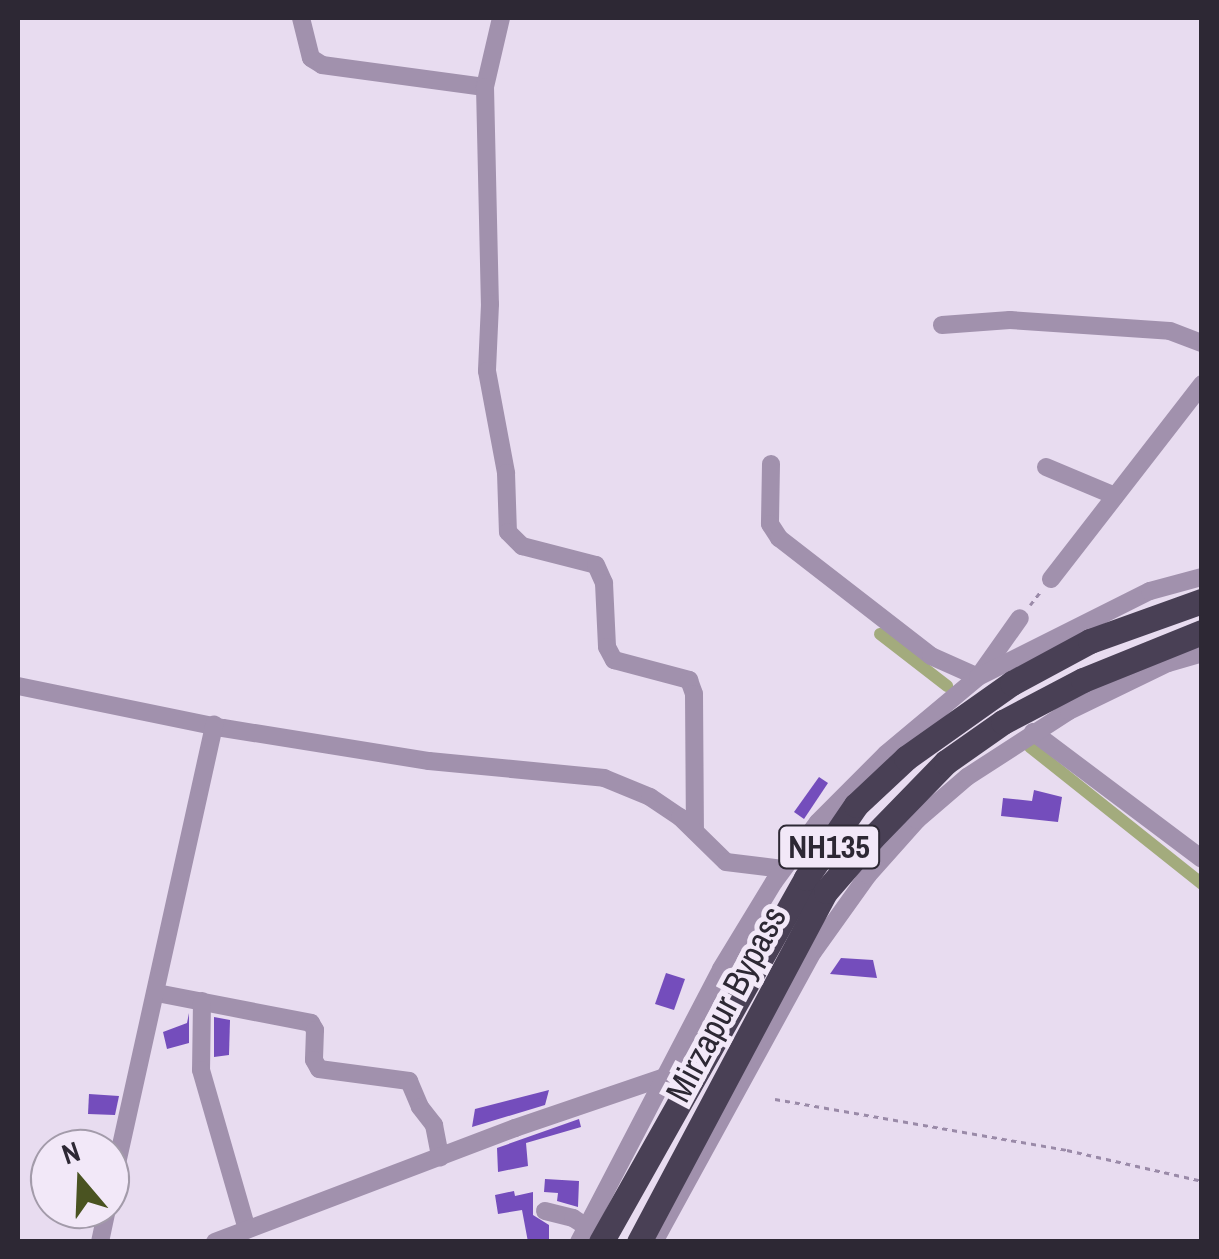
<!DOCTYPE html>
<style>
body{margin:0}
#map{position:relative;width:1219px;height:1259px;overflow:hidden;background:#e8dcf0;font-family:"Archivo Narrow",sans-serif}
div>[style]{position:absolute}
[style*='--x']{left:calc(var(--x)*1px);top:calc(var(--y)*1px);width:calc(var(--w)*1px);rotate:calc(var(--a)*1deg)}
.canal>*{height:12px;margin:-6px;padding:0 6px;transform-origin:6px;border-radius:6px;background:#a3ab7d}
.building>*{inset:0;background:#744dbc}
.path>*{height:2.5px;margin-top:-1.25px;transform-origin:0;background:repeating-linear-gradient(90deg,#9a8aa8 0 5px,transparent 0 10px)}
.minor>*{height:18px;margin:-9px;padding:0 9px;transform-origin:9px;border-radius:9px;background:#a191ad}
.highway>*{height:25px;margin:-12.5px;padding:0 12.5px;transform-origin:12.5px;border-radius:12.5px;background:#494055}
span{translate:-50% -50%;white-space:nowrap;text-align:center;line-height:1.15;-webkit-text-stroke:10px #f2e8f8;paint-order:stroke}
.shield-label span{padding:2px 8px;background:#f2e8f8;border:2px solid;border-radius:8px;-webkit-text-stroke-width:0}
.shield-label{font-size:32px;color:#2d2834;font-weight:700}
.street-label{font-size:35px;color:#2d2834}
.frame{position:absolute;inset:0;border:20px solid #2d2834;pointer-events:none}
.north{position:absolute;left:30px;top:1129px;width:100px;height:100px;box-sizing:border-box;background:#f2e8f8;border:2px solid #a39baa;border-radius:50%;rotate:341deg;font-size:28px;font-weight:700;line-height:40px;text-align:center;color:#2d2834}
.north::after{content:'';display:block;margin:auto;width:35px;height:45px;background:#4a5321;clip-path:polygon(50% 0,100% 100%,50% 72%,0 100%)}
</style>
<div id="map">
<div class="canal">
<i style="--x:880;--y:634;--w:85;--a:37.8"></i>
<i style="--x:1030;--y:747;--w:220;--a:38.5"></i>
</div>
<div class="building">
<i style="clip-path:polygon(819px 777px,828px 783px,804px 819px,794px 812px)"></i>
<i style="clip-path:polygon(1034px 790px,1062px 797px,1058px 822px,1001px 816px,1003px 798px,1032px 801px)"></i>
<i style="clip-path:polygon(841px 958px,873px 960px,877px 978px,830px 974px)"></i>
<i style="clip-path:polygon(666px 973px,685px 979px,674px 1010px,655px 1004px)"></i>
<i style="clip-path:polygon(189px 1013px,189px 1043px,167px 1049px,163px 1032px,187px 1023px)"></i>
<i style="clip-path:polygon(214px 1017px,230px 1020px,229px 1055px,214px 1057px)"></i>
<i style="clip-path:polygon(549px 1090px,545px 1105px,472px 1127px,475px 1109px)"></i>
<i style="clip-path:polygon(89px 1094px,119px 1096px,115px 1115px,88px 1114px)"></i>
<i style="clip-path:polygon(579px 1119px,581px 1127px,526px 1143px,528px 1166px,498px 1172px,497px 1148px)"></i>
<i style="clip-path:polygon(545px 1179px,579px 1181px,578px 1207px,557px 1201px,558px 1193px,544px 1192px)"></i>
<i style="clip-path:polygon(514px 1191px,515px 1196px,533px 1192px,533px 1215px,549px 1225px,549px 1242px,528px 1242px,522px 1210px,498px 1214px,495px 1195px)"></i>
</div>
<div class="path">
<i style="--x:1030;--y:605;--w:16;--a:-52"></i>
<i style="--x:775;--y:1099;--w:296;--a:9.9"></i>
<i style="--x:1067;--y:1150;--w:139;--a:12.9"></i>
</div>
<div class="minor">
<i style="--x:301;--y:18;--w:41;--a:76"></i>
<i style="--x:311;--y:58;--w:13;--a:32"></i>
<i style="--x:322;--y:65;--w:164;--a:7.7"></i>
<i style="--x:501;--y:18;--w:71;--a:103.1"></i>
<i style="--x:485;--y:87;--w:217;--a:88.7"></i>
<i style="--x:490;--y:304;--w:67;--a:92.6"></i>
<i style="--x:487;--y:371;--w:104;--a:79.4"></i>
<i style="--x:506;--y:473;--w:59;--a:88.1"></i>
<i style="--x:508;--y:532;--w:20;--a:45"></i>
<i style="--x:522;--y:546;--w:76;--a:14.4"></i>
<i style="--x:596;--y:565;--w:20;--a:66"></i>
<i style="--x:604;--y:583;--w:64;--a:87.3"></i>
<i style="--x:607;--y:647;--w:15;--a:62"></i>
<i style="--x:614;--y:660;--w:78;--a:14.9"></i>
<i style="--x:689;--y:680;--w:15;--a:70"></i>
<i style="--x:694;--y:694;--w:137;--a:89.6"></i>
<i style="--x:942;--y:325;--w:68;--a:-4.2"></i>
<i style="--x:1010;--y:320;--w:160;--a:3.9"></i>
<i style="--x:1170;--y:331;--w:34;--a:21"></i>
<i style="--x:771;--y:464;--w:60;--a:91"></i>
<i style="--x:770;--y:524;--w:17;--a:57"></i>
<i style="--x:779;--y:538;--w:192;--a:37.8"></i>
<i style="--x:931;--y:656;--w:51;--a:24.1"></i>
<i style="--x:1046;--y:467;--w:75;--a:22.8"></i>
<i style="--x:1051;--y:579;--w:247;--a:-52.2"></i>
<i style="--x:981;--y:673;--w:67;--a:-54.7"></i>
<i style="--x:18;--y:686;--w:209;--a:11.6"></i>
<i style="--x:223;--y:728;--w:209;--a:9.1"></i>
<i style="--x:429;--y:761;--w:176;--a:5.5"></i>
<i style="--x:604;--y:778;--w:50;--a:22.4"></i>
<i style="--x:650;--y:797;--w:36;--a:34"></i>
<i style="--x:680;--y:817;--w:64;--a:44.4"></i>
<i style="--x:726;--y:862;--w:57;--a:7"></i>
<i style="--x:1033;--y:732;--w:211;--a:36.9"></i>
<i style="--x:157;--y:993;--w:157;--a:11"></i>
<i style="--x:311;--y:1023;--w:8;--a:60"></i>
<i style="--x:315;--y:1030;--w:30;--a:92"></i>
<i style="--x:314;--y:1060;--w:10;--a:61"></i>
<i style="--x:319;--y:1069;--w:91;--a:7.6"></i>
<i style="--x:409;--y:1081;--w:28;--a:67"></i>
<i style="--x:420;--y:1107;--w:23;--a:52"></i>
<i style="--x:434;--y:1125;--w:33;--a:79"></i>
<i style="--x:202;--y:1001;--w:69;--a:90.8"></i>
<i style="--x:201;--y:1070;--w:166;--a:73.9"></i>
<i style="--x:110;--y:1195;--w:482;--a:-77.5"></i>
<i style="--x:545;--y:1211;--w:29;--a:14"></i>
<i style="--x:573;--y:1218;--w:17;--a:33"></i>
<i style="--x:100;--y:1242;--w:34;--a:-78"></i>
<i style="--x:215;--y:1242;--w:321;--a:-20.8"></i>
<i style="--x:515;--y:1128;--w:155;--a:-18.8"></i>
<i style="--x:579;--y:1242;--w:308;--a:-62.5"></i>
<i style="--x:721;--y:969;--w:102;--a:-58.7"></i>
<i style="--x:774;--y:882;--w:74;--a:-53.7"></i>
<i style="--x:818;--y:822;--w:96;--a:-45"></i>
<i style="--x:886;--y:754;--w:120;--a:-39.9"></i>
<i style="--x:978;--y:677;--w:192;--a:-26.6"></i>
<i style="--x:1150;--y:591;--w:54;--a:-15.1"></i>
<i style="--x:654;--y:1242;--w:331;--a:-61.3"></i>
<i style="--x:813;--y:952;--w:95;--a:-54.5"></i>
<i style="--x:868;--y:875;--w:74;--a:-48.3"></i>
<i style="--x:917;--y:820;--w:66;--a:-40.7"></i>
<i style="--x:967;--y:777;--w:121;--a:-32.9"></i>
<i style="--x:1069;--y:711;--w:110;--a:-25.9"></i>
<i style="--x:1168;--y:663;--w:35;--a:-16"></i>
</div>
<div class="highway">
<i style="--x:601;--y:1242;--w:418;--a:-60.6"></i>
<i style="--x:806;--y:878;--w:88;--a:-55.6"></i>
<i style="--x:856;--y:805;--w:69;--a:-43.2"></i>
<i style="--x:906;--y:758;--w:130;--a:-35.3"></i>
<i style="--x:1012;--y:683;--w:89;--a:-28.3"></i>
<i style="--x:1090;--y:641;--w:119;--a:-19.7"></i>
<i style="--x:639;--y:1242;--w:398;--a:-62"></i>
<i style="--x:826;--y:891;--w:70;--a:-49"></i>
<i style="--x:872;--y:838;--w:106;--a:-45.8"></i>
<i style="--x:946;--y:762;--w:70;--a:-35.1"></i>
<i style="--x:1003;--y:722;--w:90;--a:-27.7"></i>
<i style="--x:1083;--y:680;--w:128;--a:-22"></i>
</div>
<div class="shield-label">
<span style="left:829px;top:847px">NH135</span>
</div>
<div class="street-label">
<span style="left:726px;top:1004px;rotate:-62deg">Mirzapur Bypass</span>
</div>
<div class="frame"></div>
<div class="north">N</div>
</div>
